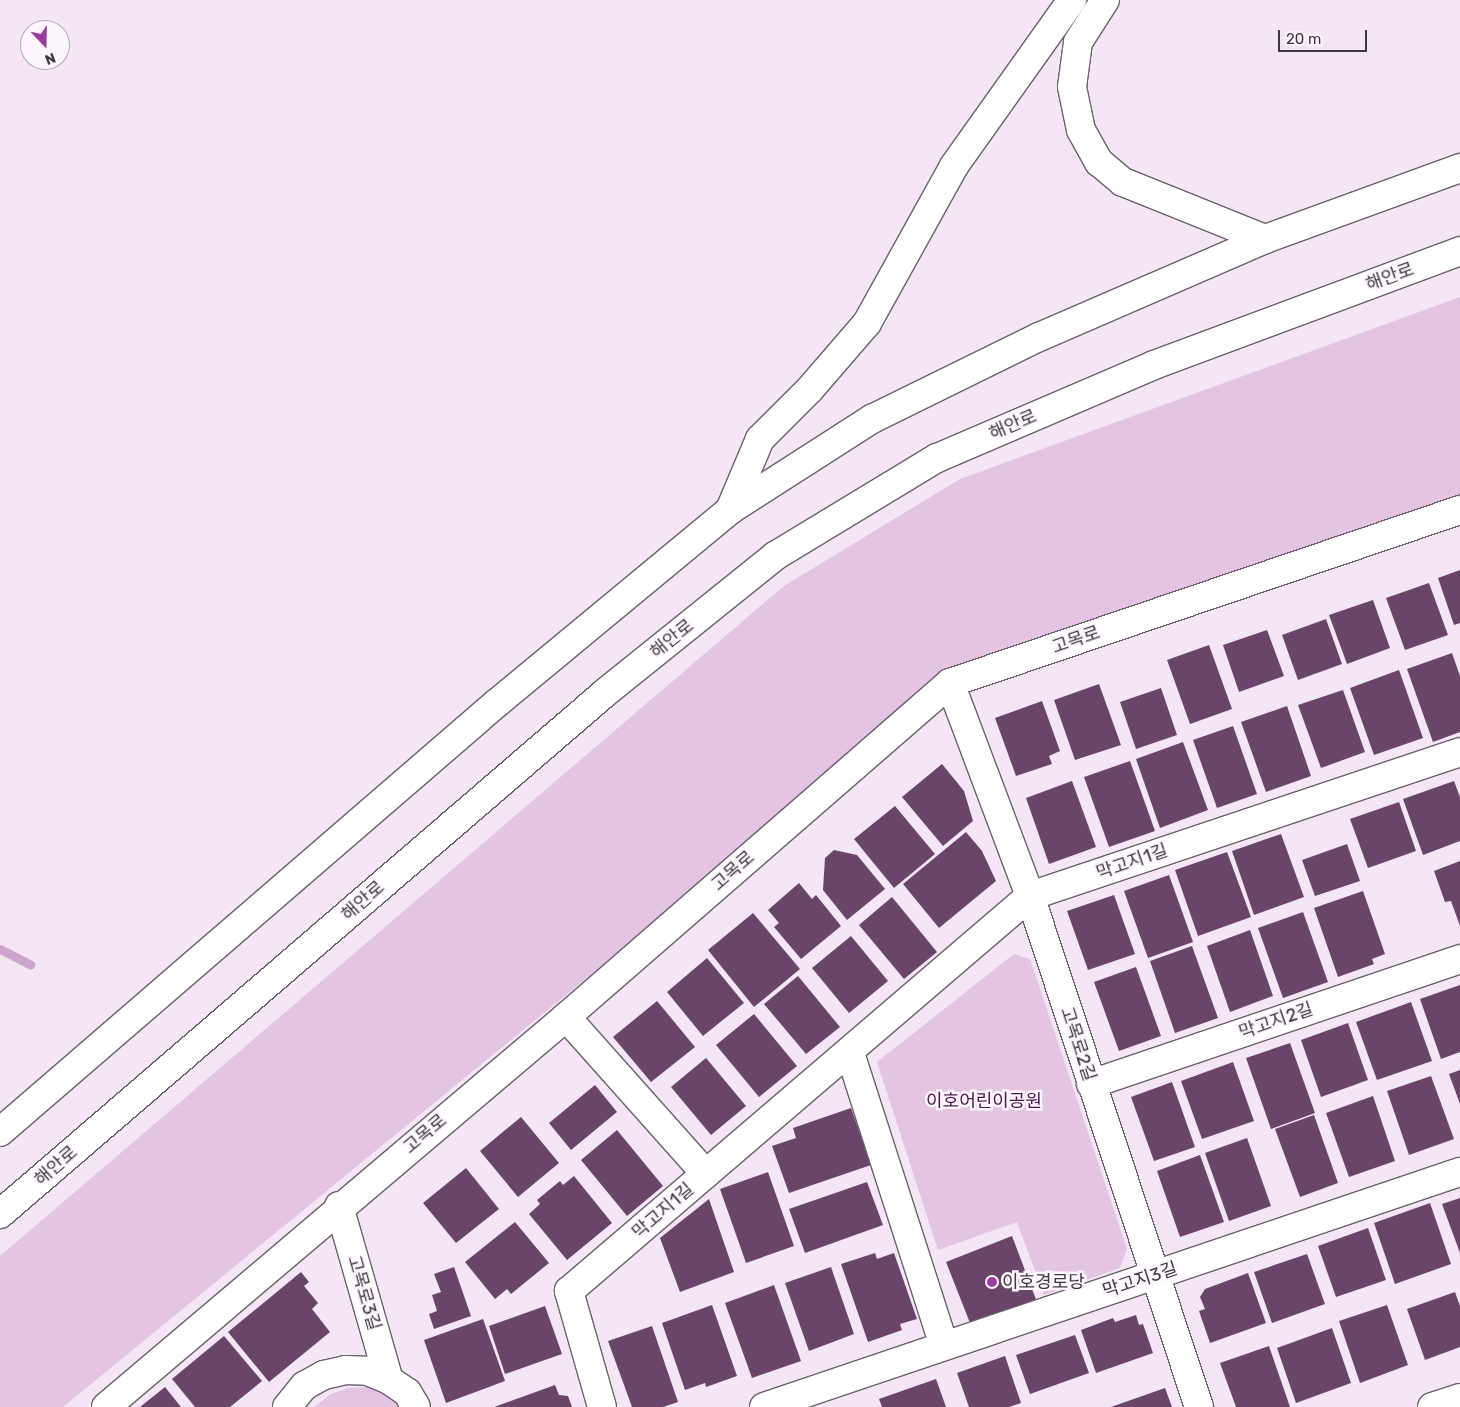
<!DOCTYPE html>
<meta charset="utf-8">
<style>
body{margin:0}
#map{position:relative;width:1460px;height:1407px;overflow:hidden;background:#f4e6f4;font-family:Rubik,"Noto Sans KR",sans-serif}
div>[style]{position:absolute}
[style*='--x']{left:calc(var(--x)*1px);top:calc(var(--y)*1px);width:calc(var(--w)*1px);rotate:calc(var(--a)*1deg)}
.green>*{inset:0;background:#e3c4e2}
.stream>*{height:9px;margin:-4.5px;padding:0 4.5px;transform-origin:4.5px;border-radius:4.5px;background:#cda4cd}
.building>*{inset:0;background:#6a456a}
.roads{filter:drop-shadow(1px 0 #6b606b) drop-shadow(-1px 0 #6b606b) drop-shadow(0 1px #6b606b) drop-shadow(0 -1px #6b606b)}
.street>*{height:28px;margin:-14px;padding:0 14px;transform-origin:14px;border-radius:14px;background:#fff}
.primary>*{height:28px;margin:-14px;padding:0 14px;transform-origin:14px;border-radius:14px;background:#fff}
.dots>*{width:14px;height:14px;translate:-50% -50%;box-sizing:border-box;border:2px solid #fef6fe;border-radius:50%}
span{translate:-50% -50%;white-space:nowrap;text-align:center;line-height:1.15;-webkit-text-stroke:5px #fef6fe;paint-order:stroke}
.street-label{font-size:18px;color:#3d383d}
.park-label{font-size:18px;color:#4a184c}
.poi-label{font-size:18px;color:#3d383d}
.left{translate:0 -50%;text-align:left}
.north{position:absolute;left:20px;top:20px;width:50px;height:50px;box-sizing:border-box;background:#fef6fe;border:1px solid #b1aab1;border-radius:50%;rotate:159deg;font-size:14px;font-weight:700;line-height:20px;text-align:center;color:#3d383d}
.north::after{content:'';display:block;margin:auto;width:18px;height:22px;background:#9d3ba1;clip-path:polygon(50% 0,100% 100%,50% 72%,0 100%)}
.scale{position:absolute;left:1278px;top:30px;width:89px;height:22px;box-sizing:border-box;border:2px solid #3d383d;border-top:0;padding-left:6px;font-size:15px;line-height:18px;white-space:nowrap;color:#3d383d;-webkit-text-stroke:4px #fef6fe;paint-order:stroke}
</style>
<div id="map">
<div class="green">
<i style="clip-path:polygon(1460px 297px,1460px 502px,953px 678px,63px 1407px,0 1407px,0 1256px,784px 586px,960px 479px)"></i>
<i style="clip-path:polygon(1014px 954px,1030px 959px,1127px 1249px,1120px 1268px,1044px 1295px,1017px 1222px,938px 1250px,877px 1062px)"></i>
<i style="clip-path:polygon(367px 1387px,385px 1393px,403px 1407px,314px 1407px,331px 1394px,348px 1388px)"></i>
</div>
<div class="stream">
<i style="--x:0;--y:949;--w:34;--a:27"></i>
</div>
<div class="building">
<i style="clip-path:polygon(1460px 570px,1460px 623px,1454px 625px,1438px 578px)"></i>
<i style="clip-path:polygon(1429px 583px,1448px 635px,1405px 650px,1386px 598px)"></i>
<i style="clip-path:polygon(1373px 600px,1390px 648px,1347px 664px,1329px 615px)"></i>
<i style="clip-path:polygon(1326px 619px,1342px 664px,1298px 680px,1282px 635px)"></i>
<i style="clip-path:polygon(1267px 630px,1284px 676px,1239px 692px,1223px 645px)"></i>
<i style="clip-path:polygon(1209px 645px,1232px 709px,1190px 724px,1167px 660px)"></i>
<i style="clip-path:polygon(1452px 653px,1460px 676px,1460px 732px,1433px 742px,1407px 669px)"></i>
<i style="clip-path:polygon(1399px 670px,1423px 738px,1374px 755px,1350px 688px)"></i>
<i style="clip-path:polygon(1099px 684px,1121px 745px,1075px 760px,1054px 700px)"></i>
<i style="clip-path:polygon(1161px 688px,1177px 735px,1136px 749px,1120px 702px)"></i>
<i style="clip-path:polygon(1343px 690px,1365px 752px,1321px 768px,1298px 705px)"></i>
<i style="clip-path:polygon(1042px 701px,1060px 751px,1049px 756px,1052px 764px,1016px 776px,995px 718px)"></i>
<i style="clip-path:polygon(1287px 706px,1311px 776px,1266px 792px,1241px 722px)"></i>
<i style="clip-path:polygon(1233px 726px,1257px 794px,1217px 808px,1193px 740px)"></i>
<i style="clip-path:polygon(1183px 742px,1208px 810px,1160px 828px,1136px 759px)"></i>
<i style="clip-path:polygon(1130px 761px,1155px 831px,1109px 847px,1084px 777px)"></i>
<i style="clip-path:polygon(942px 764px,964px 791px,973px 821px,943px 846px,902px 797px)"></i>
<i style="clip-path:polygon(1072px 781px,1096px 847px,1049px 864px,1026px 798px)"></i>
<i style="clip-path:polygon(1454px 781px,1460px 797px,1460px 841px,1423px 855px,1403px 799px)"></i>
<i style="clip-path:polygon(1399px 802px,1416px 851px,1368px 868px,1350px 819px)"></i>
<i style="clip-path:polygon(895px 806px,935px 854px,894px 888px,854px 839px)"></i>
<i style="clip-path:polygon(966px 832px,982px 851px,996px 881px,939px 928px,903px 884px)"></i>
<i style="clip-path:polygon(1281px 834px,1304px 897px,1254px 915px,1232px 851px)"></i>
<i style="clip-path:polygon(1347px 844px,1360px 881px,1315px 896px,1302px 860px)"></i>
<i style="clip-path:polygon(834px 850px,857px 855px,885px 889px,847px 920px,823px 890px,825px 858px)"></i>
<i style="clip-path:polygon(1227px 852px,1251px 917px,1198px 936px,1175px 870px)"></i>
<i style="clip-path:polygon(1460px 861px,1460px 926px,1451px 901px,1445px 902px,1434px 871px)"></i>
<i style="clip-path:polygon(1169px 875px,1193px 942px,1148px 958px,1124px 891px)"></i>
<i style="clip-path:polygon(799px 883px,812px 899px,816px 895px,841px 926px,801px 959px,774px 927px,779px 923px,768px 910px)"></i>
<i style="clip-path:polygon(1363px 891px,1385px 954px,1372px 959px,1374px 964px,1338px 977px,1314px 908px)"></i>
<i style="clip-path:polygon(1114px 895px,1135px 954px,1088px 970px,1067px 911px)"></i>
<i style="clip-path:polygon(892px 897px,937px 952px,904px 979px,859px 925px)"></i>
<i style="clip-path:polygon(1303px 912px,1328px 982px,1283px 998px,1258px 928px)"></i>
<i style="clip-path:polygon(753px 913px,800px 969px,754px 1007px,708px 950px)"></i>
<i style="clip-path:polygon(1250px 930px,1273px 996px,1230px 1012px,1207px 946px)"></i>
<i style="clip-path:polygon(851px 936px,888px 981px,849px 1013px,812px 968px)"></i>
<i style="clip-path:polygon(1192px 946px,1218px 1018px,1175px 1033px,1150px 961px)"></i>
<i style="clip-path:polygon(707px 958px,744px 1003px,703px 1036px,667px 992px)"></i>
<i style="clip-path:polygon(1136px 967px,1161px 1036px,1119px 1051px,1094px 982px)"></i>
<i style="clip-path:polygon(798px 976px,840px 1027px,806px 1054px,764px 1004px)"></i>
<i style="clip-path:polygon(1460px 985px,1460px 1052px,1441px 1059px,1420px 999px)"></i>
<i style="clip-path:polygon(657px 1001px,695px 1047px,651px 1082px,613px 1037px)"></i>
<i style="clip-path:polygon(1411px 1002px,1432px 1061px,1377px 1080px,1356px 1022px)"></i>
<i style="clip-path:polygon(754px 1014px,797px 1066px,759px 1097px,716px 1045px)"></i>
<i style="clip-path:polygon(1348px 1023px,1368px 1080px,1321px 1097px,1301px 1040px)"></i>
<i style="clip-path:polygon(1290px 1043px,1315px 1113px,1271px 1129px,1246px 1058px)"></i>
<i style="clip-path:polygon(706px 1058px,746px 1106px,711px 1135px,671px 1087px)"></i>
<i style="clip-path:polygon(1233px 1062px,1254px 1121px,1202px 1139px,1181px 1081px)"></i>
<i style="clip-path:polygon(1460px 1070px,1460px 1104px,1449px 1074px)"></i>
<i style="clip-path:polygon(1431px 1076px,1454px 1139px,1409px 1155px,1387px 1091px)"></i>
<i style="clip-path:polygon(1172px 1082px,1195px 1147px,1154px 1161px,1131px 1097px)"></i>
<i style="clip-path:polygon(595px 1085px,617px 1112px,571px 1150px,549px 1123px)"></i>
<i style="clip-path:polygon(1373px 1096px,1395px 1161px,1349px 1177px,1326px 1113px)"></i>
<i style="clip-path:polygon(851px 1108px,871px 1165px,789px 1193px,772px 1146px,796px 1138px,793px 1128px)"></i>
<i style="clip-path:polygon(1314px 1115px,1338px 1183px,1300px 1197px,1275px 1129px)"></i>
<i style="clip-path:polygon(521px 1117px,559px 1163px,518px 1197px,480px 1151px)"></i>
<i style="clip-path:polygon(617px 1130px,663px 1186px,627px 1216px,581px 1160px)"></i>
<i style="clip-path:polygon(1247px 1138px,1271px 1206px,1229px 1221px,1205px 1153px)"></i>
<i style="clip-path:polygon(1200px 1155px,1224px 1222px,1180px 1237px,1157px 1171px)"></i>
<i style="clip-path:polygon(466px 1168px,499px 1209px,456px 1243px,423px 1203px)"></i>
<i style="clip-path:polygon(768px 1172px,794px 1246px,746px 1263px,720px 1189px)"></i>
<i style="clip-path:polygon(574px 1176px,612px 1223px,567px 1260px,529px 1214px,540px 1204px,537px 1200px,560px 1181px,563px 1185px)"></i>
<i style="clip-path:polygon(867px 1182px,883px 1225px,805px 1253px,789px 1209px)"></i>
<i style="clip-path:polygon(1460px 1198px,1460px 1253px,1442px 1204px)"></i>
<i style="clip-path:polygon(709px 1199px,734px 1272px,680px 1292px,660px 1238px)"></i>
<i style="clip-path:polygon(1430px 1203px,1451px 1264px,1395px 1284px,1374px 1223px)"></i>
<i style="clip-path:polygon(515px 1222px,549px 1263px,511px 1294px,507px 1289px,495px 1299px,465px 1262px)"></i>
<i style="clip-path:polygon(1368px 1228px,1386px 1280px,1336px 1297px,1318px 1246px)"></i>
<i style="clip-path:polygon(1012px 1236px,1037px 1302px,972px 1328px,946px 1262px)"></i>
<i style="clip-path:polygon(875px 1253px,877px 1259px,894px 1253px,917px 1319px,900px 1324px,902px 1330px,868px 1342px,841px 1264px)"></i>
<i style="clip-path:polygon(1307px 1254px,1325px 1304px,1272px 1323px,1254px 1272px)"></i>
<i style="clip-path:polygon(454px 1267px,471px 1316px,434px 1329px,429px 1314px,437px 1311px,432px 1295px,441px 1292px,434px 1274px)"></i>
<i style="clip-path:polygon(831px 1267px,854px 1334px,809px 1351px,785px 1283px)"></i>
<i style="clip-path:polygon(301px 1272px,309px 1282px,304px 1286px,318px 1303px,312px 1309px,330px 1332px,269px 1382px,228px 1332px)"></i>
<i style="clip-path:polygon(1248px 1273px,1266px 1323px,1210px 1343px,1199px 1311px,1205px 1309px,1200px 1297px,1205px 1289px)"></i>
<i style="clip-path:polygon(774px 1285px,801px 1361px,752px 1378px,725px 1303px)"></i>
<i style="clip-path:polygon(1455px 1292px,1460px 1306px,1460px 1347px,1425px 1360px,1407px 1309px)"></i>
<i style="clip-path:polygon(712px 1305px,737px 1376px,706px 1387px,705px 1383px,685px 1390px,662px 1323px)"></i>
<i style="clip-path:polygon(1387px 1305px,1408px 1365px,1360px 1383px,1339px 1321px)"></i>
<i style="clip-path:polygon(545px 1306px,562px 1354px,505px 1374px,489px 1326px)"></i>
<i style="clip-path:polygon(1136px 1315px,1139px 1325px,1143px 1324px,1153px 1353px,1096px 1373px,1081px 1330px,1113px 1318px,1115px 1322px)"></i>
<i style="clip-path:polygon(483px 1319px,505px 1381px,446px 1403px,424px 1340px)"></i>
<i style="clip-path:polygon(652px 1326px,678px 1402px,663px 1407px,632px 1407px,608px 1341px)"></i>
<i style="clip-path:polygon(1332px 1328px,1351px 1383px,1296px 1403px,1277px 1348px)"></i>
<i style="clip-path:polygon(1075px 1335px,1089px 1373px,1030px 1394px,1016px 1355px)"></i>
<i style="clip-path:polygon(224px 1336px,262px 1381px,230px 1407px,195px 1407px,172px 1379px)"></i>
<i style="clip-path:polygon(1269px 1346px,1290px 1407px,1236px 1407px,1220px 1363px)"></i>
<i style="clip-path:polygon(1005px 1356px,1021px 1403px,1009px 1407px,969px 1407px,957px 1373px)"></i>
<i style="clip-path:polygon(936px 1379px,946px 1407px,882px 1407px,879px 1399px)"></i>
<i style="clip-path:polygon(555px 1385px,559px 1395px,568px 1396px,572px 1407px,494px 1407px)"></i>
<i style="clip-path:polygon(165px 1387px,181px 1407px,140px 1407px)"></i>
<i style="clip-path:polygon(1165px 1388px,1172px 1407px,1111px 1407px)"></i>
</div>
<div class="roads">
<div class="street">
<i style="--x:950;--y:683;--w:228;--a:69.4"></i>
<i style="--x:1030;--y:896;--w:538;--a:71.7"></i>
<i style="--x:566;--y:1017;--w:210;--a:48.3"></i>
<i style="--x:850;--y:1053;--w:307;--a:72.2"></i>
<i style="--x:1091;--y:1084;--w:390;--a:-18.7"></i>
<i style="--x:339;--y:1206;--w:181;--a:74"></i>
<i style="--x:106;--y:1407;--w:603;--a:-40.29"></i>
<i style="--x:566;--y:1017;--w:509;--a:-41.02"></i>
<i style="--x:950;--y:683;--w:539;--a:-18.74"></i>
<i style="--x:287;--y:1407;--w:27;--a:-51"></i>
<i style="--x:304;--y:1386;--w:23;--a:-29"></i>
<i style="--x:324;--y:1375;--w:22;--a:-13"></i>
<i style="--x:345;--y:1370;--w:23;--a:2"></i>
<i style="--x:368;--y:1371;--w:23;--a:23"></i>
<i style="--x:389;--y:1380;--w:22;--a:34"></i>
<i style="--x:407;--y:1392;--w:17;--a:59"></i>
<i style="--x:602;--y:1407;--w:121;--a:-105.9"></i>
<i style="--x:569;--y:1291;--w:607;--a:-40.59"></i>
<i style="--x:1030;--y:896;--w:453;--a:-18.5"></i>
<i style="--x:764;--y:1407;--w:735;--a:-18.66"></i>
<i style="--x:1432;--y:1407;--w:29;--a:-18"></i>
</div>
<div class="primary">
<i style="--x:1105;--y:0;--w:50;--a:122.7"></i>
<i style="--x:1078;--y:42;--w:45;--a:97.6"></i>
<i style="--x:1072;--y:87;--w:44;--a:78.2"></i>
<i style="--x:1081;--y:130;--w:37;--a:61"></i>
<i style="--x:1099;--y:162;--w:31;--a:40"></i>
<i style="--x:1123;--y:182;--w:153;--a:21.9"></i>
<i style="--x:730;--y:510;--w:77;--a:-67.1"></i>
<i style="--x:760;--y:439;--w:71;--a:-45"></i>
<i style="--x:810;--y:389;--w:87;--a:-49.2"></i>
<i style="--x:867;--y:323;--w:179;--a:-61"></i>
<i style="--x:954;--y:166;--w:204;--a:-54.6"></i>
<i style="--x:0;--y:1132;--w:658;--a:-40.81"></i>
<i style="--x:498;--y:702;--w:301;--a:-39.6"></i>
<i style="--x:730;--y:510;--w:169;--a:-32.7"></i>
<i style="--x:872;--y:419;--w:186;--a:-26.2"></i>
<i style="--x:1039;--y:337;--w:246;--a:-23.4"></i>
<i style="--x:1265;--y:239;--w:208;--a:-20"></i>
<i style="--x:0;--y:1214;--w:800;--a:-40.74"></i>
<i style="--x:606;--y:692;--w:217;--a:-38.8"></i>
<i style="--x:775;--y:556;--w:189;--a:-31.2"></i>
<i style="--x:937;--y:458;--w:236;--a:-23.2"></i>
<i style="--x:1154;--y:365;--w:327;--a:-20.4"></i>
</div>
</div>
<div class="dots">
<i style="left:992px;top:1282px;background:#9d3ba1"></i>
</div>
<div class="street-label">
<span style="left:1390px;top:277px;rotate:-20deg">해안로</span>
<span style="left:1013px;top:425px;rotate:-23deg">해안로</span>
<span style="left:672px;top:639px;rotate:-39deg">해안로</span>
<span style="left:1076px;top:640px;rotate:-19deg">고목로</span>
<span style="left:1132px;top:862px;rotate:-19deg">막고지1길</span>
<span style="left:733px;top:871px;rotate:-41deg">고목로</span>
<span style="left:363px;top:901px;rotate:-41deg">해안로</span>
<span style="left:1276px;top:1021px;rotate:-19deg">막고지2길</span>
<span style="left:1078px;top:1044px;rotate:72deg">고목로2길</span>
<span style="left:425px;top:1134px;rotate:-40deg">고목로</span>
<span style="left:56px;top:1166px;rotate:-41deg">해안로</span>
<span style="left:663px;top:1211px;rotate:-41deg">막고지1길</span>
<span style="left:1140px;top:1280px;rotate:-18deg">막고지3길</span>
<span style="left:364px;top:1293px;rotate:74deg">고목로3길</span>
</div>
<div class="park-label">
<span style="left:984px;top:1101px">이호어린이공원</span>
</div>
<div class="poi-label">
<span class="left" style="left:1002px;top:1282px">이호경로당</span>
</div>
<div class="north">N</div>
<div class="scale">20 m</div>
</div>
